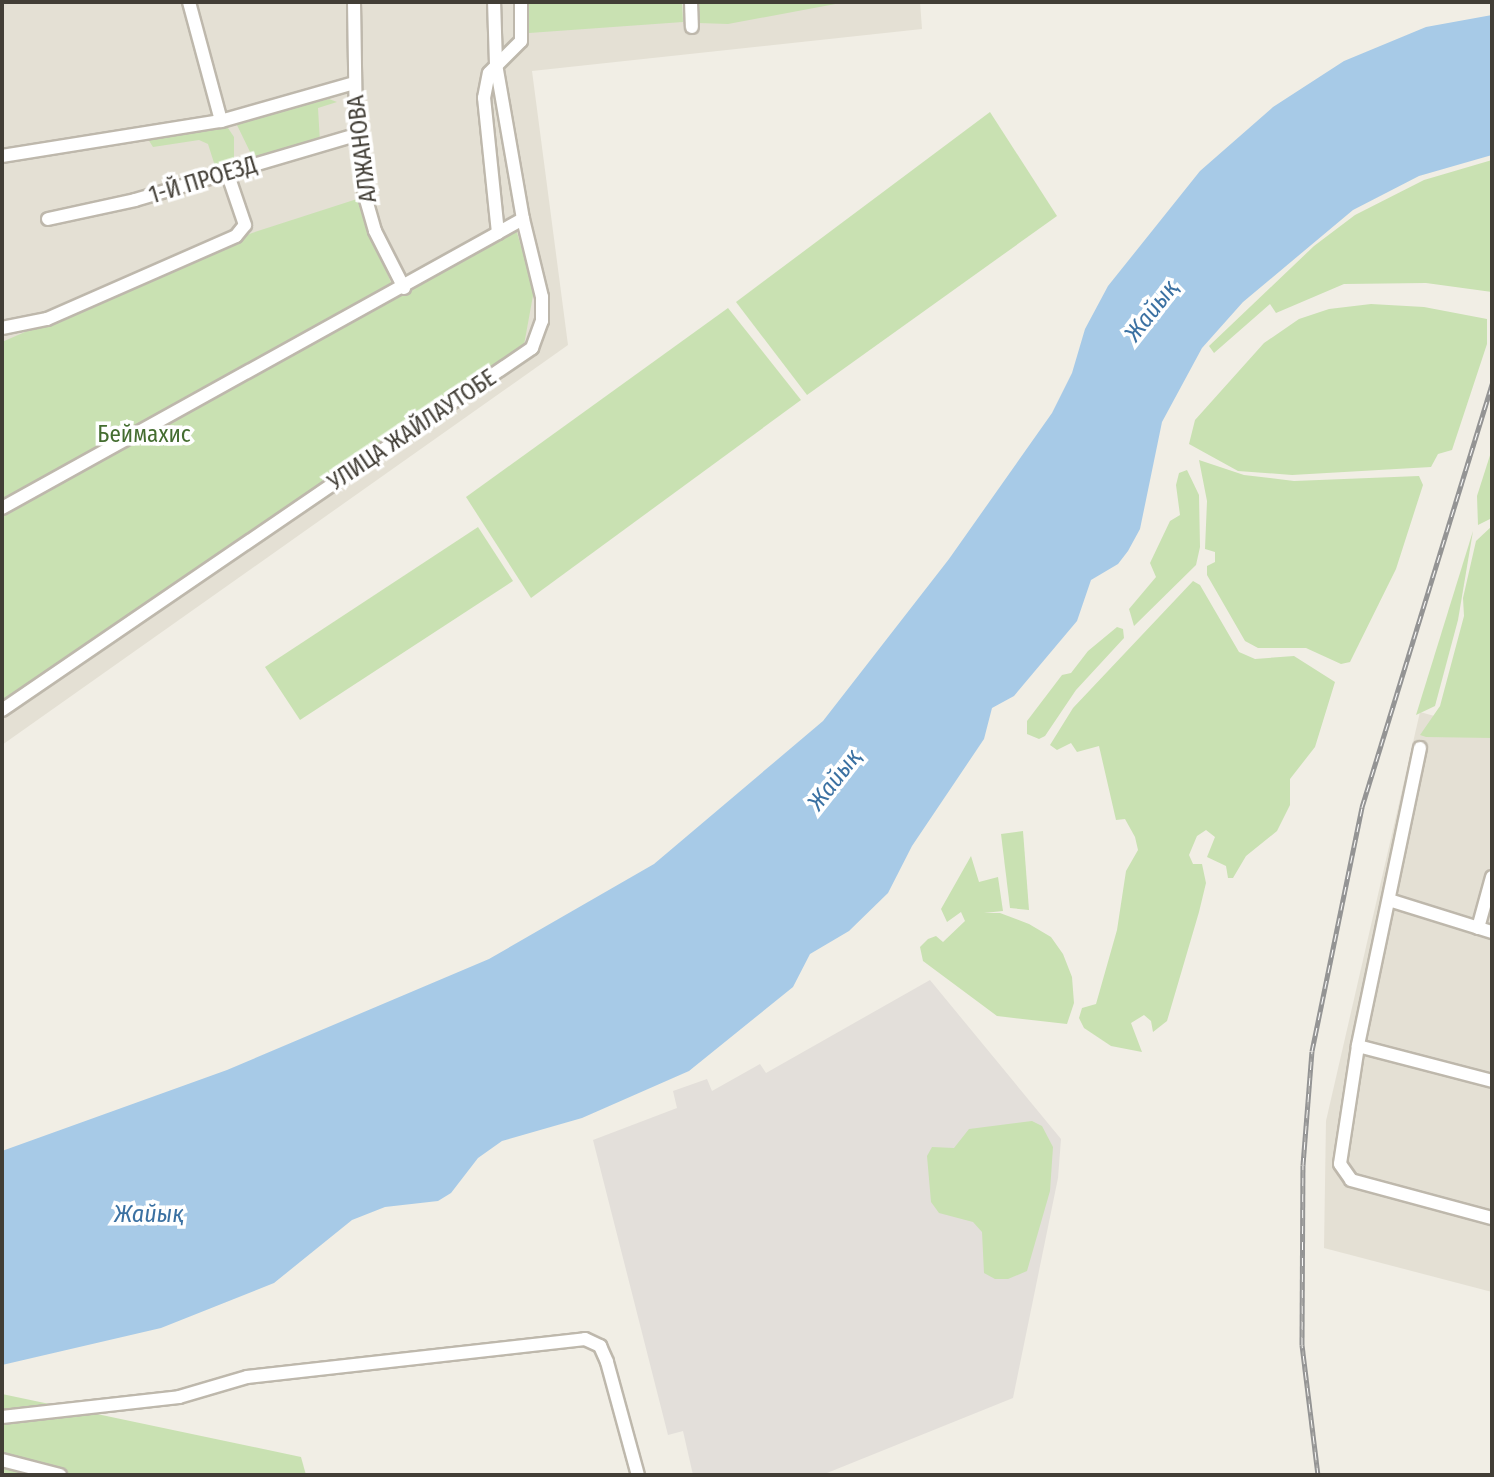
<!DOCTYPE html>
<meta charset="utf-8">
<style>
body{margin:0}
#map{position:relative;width:1494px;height:1477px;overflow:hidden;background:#f1eee5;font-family:"Fira Sans Condensed",sans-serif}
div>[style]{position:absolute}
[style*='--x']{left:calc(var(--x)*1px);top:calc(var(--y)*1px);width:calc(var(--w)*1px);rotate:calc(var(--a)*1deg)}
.residential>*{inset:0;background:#e4e0d4}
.industrial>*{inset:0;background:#e3dfda}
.green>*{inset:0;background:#c9e1b2}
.water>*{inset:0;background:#a7cae7}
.roads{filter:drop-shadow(2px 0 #beb8ac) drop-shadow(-2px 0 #beb8ac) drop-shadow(0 2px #beb8ac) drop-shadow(0 -2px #beb8ac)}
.minor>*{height:12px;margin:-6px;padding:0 6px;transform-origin:6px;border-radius:6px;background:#fff}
.rail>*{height:5px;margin-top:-2.5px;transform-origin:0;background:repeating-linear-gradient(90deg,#fff 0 8px,#949494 0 16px);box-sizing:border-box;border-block:2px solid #949494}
span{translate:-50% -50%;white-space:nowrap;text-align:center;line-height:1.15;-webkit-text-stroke:7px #fff;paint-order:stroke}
.street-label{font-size:23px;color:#423e36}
.park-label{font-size:23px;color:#446d30}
.water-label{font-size:24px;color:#3b71a2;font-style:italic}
.frame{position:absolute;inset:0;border:4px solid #423e36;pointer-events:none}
</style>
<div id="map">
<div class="residential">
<i style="clip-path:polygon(2px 2px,920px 2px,922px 29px,532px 71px,568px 345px,2px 745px)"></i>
<i style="clip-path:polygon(1420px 712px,1492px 732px,1492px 1292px,1324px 1248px,1326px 1121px)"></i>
</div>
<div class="industrial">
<i style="clip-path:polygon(930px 980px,1061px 1139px,1058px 1178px,1013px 1398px,822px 1475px,693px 1475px,683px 1431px,668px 1435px,593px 1140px,677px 1108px,673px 1091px,707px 1079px,712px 1091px,760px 1064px,766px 1073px)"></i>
</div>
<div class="green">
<i style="clip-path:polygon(528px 2px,682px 2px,683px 22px,529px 33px)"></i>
<i style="clip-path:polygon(697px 2px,846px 2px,728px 24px,698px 23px)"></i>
<i style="clip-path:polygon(329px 99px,337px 102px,318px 108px,320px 142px,254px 160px,236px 123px)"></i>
<i style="clip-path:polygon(990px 112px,1057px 216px,807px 395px,736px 302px)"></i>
<i style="clip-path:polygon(226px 125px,234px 137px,234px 166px,223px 169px,215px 166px,208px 144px,199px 140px,153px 147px,146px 136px)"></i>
<i style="clip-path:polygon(1492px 160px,1492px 292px,1426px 283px,1344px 284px,1276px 313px,1270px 304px,1214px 353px,1209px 346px,1314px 246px,1355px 215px,1424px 180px)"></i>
<i style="clip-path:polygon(357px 199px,392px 285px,513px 219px,534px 290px,524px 345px,2px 704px,2px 342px,252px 233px)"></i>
<i style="clip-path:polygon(1371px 304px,1424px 307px,1487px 319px,1487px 344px,1452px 450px,1438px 454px,1431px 467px,1292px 475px,1238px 471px,1189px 444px,1195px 420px,1264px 343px,1299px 319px,1329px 309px)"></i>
<i style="clip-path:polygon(728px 308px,801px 400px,531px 598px,466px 497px)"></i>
<i style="clip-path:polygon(1492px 449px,1492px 518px,1478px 525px,1477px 496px)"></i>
<i style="clip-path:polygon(1199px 460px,1244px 475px,1294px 481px,1419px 476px,1423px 485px,1396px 569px,1350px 662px,1341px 664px,1306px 648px,1258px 648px,1245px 641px,1207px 575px,1207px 566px,1215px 562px,1215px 552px,1205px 549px,1207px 501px)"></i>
<i style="clip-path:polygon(1187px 470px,1199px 495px,1200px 547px,1196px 565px,1134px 626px,1129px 609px,1156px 577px,1150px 563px,1170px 521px,1180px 515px,1176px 485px,1179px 473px)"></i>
<i style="clip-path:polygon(1492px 526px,1492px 738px,1426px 737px,1420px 735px,1440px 706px,1464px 616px,1463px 598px,1476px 541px)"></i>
<i style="clip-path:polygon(478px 527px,513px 581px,300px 720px,265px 667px)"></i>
<i style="clip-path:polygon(1473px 531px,1458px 620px,1435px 706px,1416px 715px)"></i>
<i style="clip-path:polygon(1193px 581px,1200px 585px,1239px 652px,1255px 659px,1294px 656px,1335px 682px,1315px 747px,1290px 779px,1290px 805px,1277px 831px,1246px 856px,1233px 878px,1228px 878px,1226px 866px,1207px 857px,1215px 837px,1206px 830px,1197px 836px,1189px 855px,1193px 864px,1202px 864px,1206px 883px,1199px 912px,1167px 1021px,1153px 1032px,1151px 1021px,1144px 1015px,1131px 1023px,1142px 1052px,1111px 1046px,1084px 1028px,1079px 1018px,1082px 1008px,1096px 1004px,1117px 930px,1126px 871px,1138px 850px,1135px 837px,1125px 819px,1116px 820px,1099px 746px,1077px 752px,1071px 743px,1057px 750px,1050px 745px,1073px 708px)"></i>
<i style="clip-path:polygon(1117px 627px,1123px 629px,1124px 638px,1076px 690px,1045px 736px,1039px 739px,1027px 734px,1027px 721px,1062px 675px,1071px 673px,1088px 651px)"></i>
<i style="clip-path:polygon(1023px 831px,1029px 910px,1010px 908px,1001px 834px)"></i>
<i style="clip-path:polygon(971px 856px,979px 882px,998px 877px,1003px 911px,984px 913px,1000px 913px,1029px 924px,1051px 937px,1063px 954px,1072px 977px,1074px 1003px,1067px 1024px,997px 1016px,923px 961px,920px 947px,928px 939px,936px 936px,943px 942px,965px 921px,961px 912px,947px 922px,941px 909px)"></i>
<i style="clip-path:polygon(1032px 1121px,1042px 1126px,1053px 1147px,1050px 1191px,1027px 1271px,1008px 1279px,995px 1279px,984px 1273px,982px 1232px,973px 1222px,939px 1213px,931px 1202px,927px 1156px,932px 1147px,954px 1148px,969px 1129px)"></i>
<i style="clip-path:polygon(2px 1394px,301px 1457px,306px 1475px,2px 1475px)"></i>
</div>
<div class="water">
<i style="clip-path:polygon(1492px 15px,1492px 155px,1419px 176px,1353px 210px,1243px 302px,1202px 348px,1162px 422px,1140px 529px,1128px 551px,1118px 564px,1091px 580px,1077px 621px,1014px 696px,992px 708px,984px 739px,912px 846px,888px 893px,849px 931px,810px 954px,793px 987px,689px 1071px,582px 1118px,502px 1141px,478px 1158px,451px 1193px,438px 1201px,385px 1207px,352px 1220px,274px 1283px,161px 1328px,2px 1365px,2px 1151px,227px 1070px,489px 959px,654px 864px,823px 721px,949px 559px,1052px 413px,1072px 373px,1085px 329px,1108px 286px,1200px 171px,1273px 107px,1344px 61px,1426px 27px)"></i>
</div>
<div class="roads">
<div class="minor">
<i style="--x:189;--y:2;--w:123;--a:74.9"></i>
<i style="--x:354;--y:2;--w:133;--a:89.1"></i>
<i style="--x:356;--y:135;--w:62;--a:81.6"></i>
<i style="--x:365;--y:196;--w:36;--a:74"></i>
<i style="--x:375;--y:231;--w:64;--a:63"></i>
<i style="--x:691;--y:2;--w:25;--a:88"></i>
<i style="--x:2;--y:156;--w:222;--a:-9.1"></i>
<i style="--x:221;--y:121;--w:138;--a:-15.9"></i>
<i style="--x:48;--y:219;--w:89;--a:-12.3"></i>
<i style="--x:135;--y:200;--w:230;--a:-16.4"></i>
<i style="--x:498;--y:233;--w:136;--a:-95.9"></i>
<i style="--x:484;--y:98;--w:25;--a:-79"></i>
<i style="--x:489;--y:73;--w:45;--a:-45"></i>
<i style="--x:521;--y:41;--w:39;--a:-90"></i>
<i style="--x:2;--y:328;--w:46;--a:-11.3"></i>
<i style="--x:47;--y:319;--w:206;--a:-23.7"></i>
<i style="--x:236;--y:236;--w:14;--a:-51"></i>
<i style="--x:245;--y:225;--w:56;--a:-108.8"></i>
<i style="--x:2;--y:508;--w:596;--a:-29.02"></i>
<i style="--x:2;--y:710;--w:642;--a:-34.33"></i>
<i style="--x:532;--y:348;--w:29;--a:-70"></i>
<i style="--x:542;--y:321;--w:24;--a:-90"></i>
<i style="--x:542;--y:297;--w:80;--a:-103.7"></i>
<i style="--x:523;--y:219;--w:157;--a:-99.9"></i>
<i style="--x:496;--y:64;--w:62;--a:-91.8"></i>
<i style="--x:1420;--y:748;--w:304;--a:101.8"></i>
<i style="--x:1358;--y:1046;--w:119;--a:98.7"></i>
<i style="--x:1340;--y:1164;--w:19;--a:55"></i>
<i style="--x:1351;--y:1180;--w:146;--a:15.1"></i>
<i style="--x:1389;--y:900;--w:108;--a:17.3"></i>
<i style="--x:1478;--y:928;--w:53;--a:-74.6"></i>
<i style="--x:1358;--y:1046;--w:138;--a:14.6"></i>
<i style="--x:2;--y:1417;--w:178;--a:-6.4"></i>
<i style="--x:179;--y:1397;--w:71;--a:-16.4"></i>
<i style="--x:247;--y:1377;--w:340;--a:-6.4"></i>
<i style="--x:585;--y:1339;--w:17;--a:25"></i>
<i style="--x:600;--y:1346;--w:17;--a:66"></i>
<i style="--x:607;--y:1362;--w:117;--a:74.7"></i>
<i style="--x:2;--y:1460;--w:60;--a:14.5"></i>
</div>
</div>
<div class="rail">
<i style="--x:1318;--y:1475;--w:131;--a:-97"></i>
<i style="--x:1302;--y:1345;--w:180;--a:-89.7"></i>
<i style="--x:1303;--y:1165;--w:114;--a:-85.5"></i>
<i style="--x:1312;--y:1051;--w:249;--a:-78.4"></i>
<i style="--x:1362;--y:807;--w:443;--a:-72.9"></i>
</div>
<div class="street-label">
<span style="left:362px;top:149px;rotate:-97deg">АЛЖАНОВА</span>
<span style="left:203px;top:180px;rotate:-17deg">1-Й ПРОЕЗД</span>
<span style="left:412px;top:430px;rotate:-34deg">УЛИЦА ЖАЙЛАУТОБЕ</span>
</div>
<div class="park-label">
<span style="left:144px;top:434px">Беймахис</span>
</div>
<div class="water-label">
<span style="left:1152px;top:311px;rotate:-52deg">Жайық</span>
<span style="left:835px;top:780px;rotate:-52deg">Жайық</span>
<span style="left:149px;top:1215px">Жайық</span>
</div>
<div class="frame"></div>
</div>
